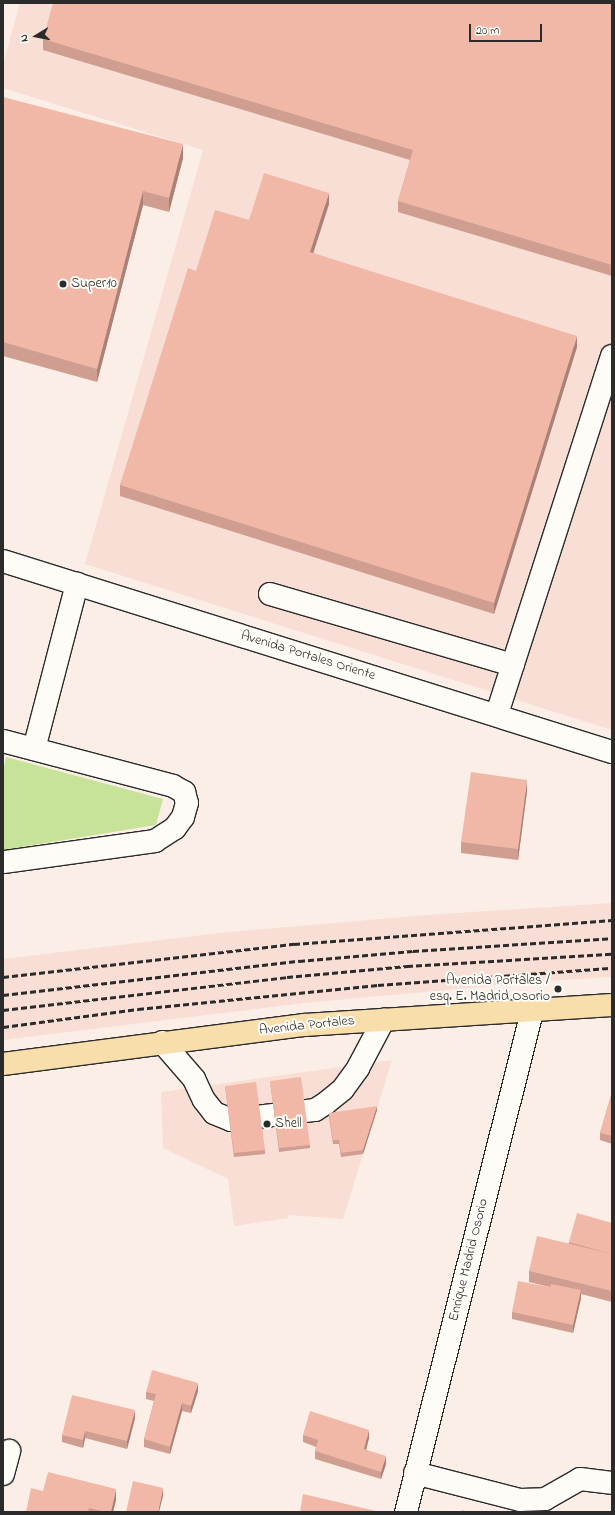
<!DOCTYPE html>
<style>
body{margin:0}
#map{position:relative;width:615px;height:1515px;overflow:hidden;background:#fbeee7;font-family:"Indie Flower",sans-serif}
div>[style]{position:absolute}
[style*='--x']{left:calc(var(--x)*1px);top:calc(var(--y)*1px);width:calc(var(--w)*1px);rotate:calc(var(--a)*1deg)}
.built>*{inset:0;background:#f8ded4}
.green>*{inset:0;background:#c7e39a}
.roads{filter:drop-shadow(1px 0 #2b2b2b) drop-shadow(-1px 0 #2b2b2b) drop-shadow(0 1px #2b2b2b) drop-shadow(0 -1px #2b2b2b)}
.minor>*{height:22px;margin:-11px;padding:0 11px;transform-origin:11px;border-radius:11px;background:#fdfcf7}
.major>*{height:22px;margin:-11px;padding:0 11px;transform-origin:11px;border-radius:11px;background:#f8deab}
.rail>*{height:3px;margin-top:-1.5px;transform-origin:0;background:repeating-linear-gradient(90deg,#2b2b2b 0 6px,transparent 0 9px)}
.wall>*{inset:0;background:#cf9e90}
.shaded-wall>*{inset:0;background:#a98176}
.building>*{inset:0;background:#f1b8a8}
.dots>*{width:11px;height:11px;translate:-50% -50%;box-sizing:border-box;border:2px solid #fdfcf7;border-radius:50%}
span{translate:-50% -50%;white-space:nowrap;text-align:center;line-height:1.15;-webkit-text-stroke:4px #fdfcf7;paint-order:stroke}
.poi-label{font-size:14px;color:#2b2b2b}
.left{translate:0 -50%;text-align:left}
.right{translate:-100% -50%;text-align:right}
.street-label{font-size:14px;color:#2b2b2b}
.frame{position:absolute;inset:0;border:4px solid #2b2b2b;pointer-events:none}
.north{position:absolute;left:16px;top:16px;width:40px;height:40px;-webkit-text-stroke:3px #fdfcf7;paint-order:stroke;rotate:260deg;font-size:11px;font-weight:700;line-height:16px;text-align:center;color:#2b2b2b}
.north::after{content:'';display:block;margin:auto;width:14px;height:18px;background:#2b2b2b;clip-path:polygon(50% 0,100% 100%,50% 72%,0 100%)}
.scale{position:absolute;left:469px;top:24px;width:73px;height:18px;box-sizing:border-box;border:2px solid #2b2b2b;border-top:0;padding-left:5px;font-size:12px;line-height:14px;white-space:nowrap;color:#2b2b2b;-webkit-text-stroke:3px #fdfcf7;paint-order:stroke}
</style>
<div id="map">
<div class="built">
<i style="clip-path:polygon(20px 3px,612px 3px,612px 730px,85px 564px,203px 150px,3px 88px,3px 64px)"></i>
<i style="clip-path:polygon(612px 903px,612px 977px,545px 981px,304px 1003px,3px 1040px,3px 959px,228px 932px,427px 915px)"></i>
<i style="clip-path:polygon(392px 1060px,343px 1219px,289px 1215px,288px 1218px,234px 1226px,228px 1179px,163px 1148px,161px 1092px)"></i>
</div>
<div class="green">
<i style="clip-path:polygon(6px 757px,163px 799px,156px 825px,3px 850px,3px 772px)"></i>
</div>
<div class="roads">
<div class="minor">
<i style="--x:3;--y:561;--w:638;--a:17.41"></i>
<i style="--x:270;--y:594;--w:253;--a:16.3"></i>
<i style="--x:497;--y:714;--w:376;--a:-72.2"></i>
<i style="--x:3;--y:741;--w:176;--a:14.8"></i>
<i style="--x:173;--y:786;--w:13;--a:29"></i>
<i style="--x:184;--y:792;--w:11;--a:75"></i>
<i style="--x:187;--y:803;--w:15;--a:106"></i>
<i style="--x:183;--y:817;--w:14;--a:126"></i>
<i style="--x:175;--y:828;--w:24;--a:147"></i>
<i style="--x:155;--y:841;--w:153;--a:172.1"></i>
<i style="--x:34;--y:749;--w:171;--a:-75.4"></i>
<i style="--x:162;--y:1042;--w:49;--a:49.1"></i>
<i style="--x:194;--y:1079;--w:23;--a:65"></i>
<i style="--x:204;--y:1100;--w:16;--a:52"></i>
<i style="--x:214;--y:1113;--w:18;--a:22"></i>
<i style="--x:231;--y:1120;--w:85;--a:-6.8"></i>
<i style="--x:315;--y:1110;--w:13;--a:-32"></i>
<i style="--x:326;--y:1103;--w:22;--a:-39"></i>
<i style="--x:343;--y:1089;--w:26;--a:-54"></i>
<i style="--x:358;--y:1068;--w:55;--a:-62"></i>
<i style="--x:415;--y:1473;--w:108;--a:14.4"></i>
<i style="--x:520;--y:1500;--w:25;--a:-2"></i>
<i style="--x:545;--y:1499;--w:40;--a:-29.7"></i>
<i style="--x:580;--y:1479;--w:32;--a:7"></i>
<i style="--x:3;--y:1474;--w:24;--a:-75"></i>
<i style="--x:406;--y:1512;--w:520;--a:-75.86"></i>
</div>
<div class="major">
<i style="--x:3;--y:1064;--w:304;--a:-7.4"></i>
<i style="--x:304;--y:1025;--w:309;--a:-3.7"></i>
</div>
</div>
<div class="rail">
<i style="--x:3;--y:977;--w:293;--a:-6.5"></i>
<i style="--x:294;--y:944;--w:319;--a:-4.3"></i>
<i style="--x:3;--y:995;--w:298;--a:-6.6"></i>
<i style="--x:299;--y:961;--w:114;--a:-5"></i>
<i style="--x:413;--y:951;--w:199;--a:-3.7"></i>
<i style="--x:3;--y:1010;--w:286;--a:-6.6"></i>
<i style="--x:287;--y:977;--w:121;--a:-5.2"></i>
<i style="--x:407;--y:966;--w:205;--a:-3.4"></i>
<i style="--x:3;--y:1027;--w:136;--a:-7.6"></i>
<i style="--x:138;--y:1009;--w:241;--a:-5.7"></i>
<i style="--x:378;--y:985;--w:235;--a:-4.2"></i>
</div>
<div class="wall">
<i style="clip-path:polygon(612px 3px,612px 276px,398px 212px,398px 201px,410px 160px,43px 50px,43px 39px)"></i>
<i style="clip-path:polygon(3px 97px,183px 158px,169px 212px,143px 205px,97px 382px,3px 356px)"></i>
<i style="clip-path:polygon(329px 204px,313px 253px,577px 347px,494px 614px,120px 496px,120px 485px,196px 271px,249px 220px)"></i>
<i style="clip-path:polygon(527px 791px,518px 860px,461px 853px,461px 842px)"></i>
<i style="clip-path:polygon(270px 1081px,310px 1145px,310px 1148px,279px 1152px)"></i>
<i style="clip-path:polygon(225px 1086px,265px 1150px,265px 1154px,234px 1157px)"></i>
<i style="clip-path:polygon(612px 1092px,612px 1144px,600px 1140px,600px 1133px)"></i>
<i style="clip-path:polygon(377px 1110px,363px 1154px,341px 1157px,339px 1144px,333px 1144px,329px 1117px,329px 1113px)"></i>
<i style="clip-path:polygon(612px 1223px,612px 1302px,581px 1294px,581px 1298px,573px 1333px,512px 1319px,512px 1312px,550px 1287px,529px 1282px,529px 1271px,569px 1243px,569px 1242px)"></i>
<i style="clip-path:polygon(198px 1391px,191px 1413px,182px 1411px,170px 1454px,144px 1447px,144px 1439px,154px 1401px,146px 1399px,146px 1392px)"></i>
<i style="clip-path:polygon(135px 1418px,127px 1449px,85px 1438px,83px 1448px,62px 1442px,62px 1435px)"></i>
<i style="clip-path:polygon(303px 1435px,369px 1438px,366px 1450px,386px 1464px,381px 1479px,315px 1459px,315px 1451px,316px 1447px,303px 1442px)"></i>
<i style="clip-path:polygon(43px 1491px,116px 1500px,113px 1512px,26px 1512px)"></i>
</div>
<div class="shaded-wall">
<i style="clip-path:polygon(183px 144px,183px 158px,169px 212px,169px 198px)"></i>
<i style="clip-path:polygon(143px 191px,143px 205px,97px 382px,97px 369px)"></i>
<i style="clip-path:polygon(329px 193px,329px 204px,310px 263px,310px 252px)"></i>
<i style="clip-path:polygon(577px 336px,577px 347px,494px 614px,494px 603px)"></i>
<i style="clip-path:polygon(527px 780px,527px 791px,518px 860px,518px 849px)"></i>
<i style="clip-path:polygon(377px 1106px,377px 1110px,363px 1154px,363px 1150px)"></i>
<i style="clip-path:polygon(581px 1290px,581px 1298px,573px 1333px,573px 1325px)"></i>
<i style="clip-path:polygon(198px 1383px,198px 1391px,191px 1413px,191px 1406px)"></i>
<i style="clip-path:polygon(182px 1403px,182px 1411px,170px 1454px,170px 1447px)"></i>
<i style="clip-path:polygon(135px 1410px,135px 1418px,127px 1449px,127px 1441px)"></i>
<i style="clip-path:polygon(369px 1430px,369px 1438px,364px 1457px,364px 1449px)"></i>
<i style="clip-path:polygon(85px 1431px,85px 1438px,83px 1448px,83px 1440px)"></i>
<i style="clip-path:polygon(386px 1456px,386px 1464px,381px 1479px,381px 1472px)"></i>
<i style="clip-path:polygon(163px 1488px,163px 1496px,159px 1512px,158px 1512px)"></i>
<i style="clip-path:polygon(116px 1489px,116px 1500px,113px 1512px,111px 1512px)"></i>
</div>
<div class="building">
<i style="clip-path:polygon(53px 3px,612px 3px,612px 265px,398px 201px,413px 150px,43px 39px)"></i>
<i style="clip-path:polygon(3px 97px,183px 144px,169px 198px,143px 191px,97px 369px,3px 342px)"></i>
<i style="clip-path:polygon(264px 173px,329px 193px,310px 252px,577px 336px,494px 603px,120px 485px,188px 268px,196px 271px,215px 210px,249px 220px)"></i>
<i style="clip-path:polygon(471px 772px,527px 780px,518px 849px,461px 842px)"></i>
<i style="clip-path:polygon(301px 1077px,310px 1145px,279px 1148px,270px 1081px)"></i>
<i style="clip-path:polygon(256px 1082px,265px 1150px,234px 1153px,225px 1086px)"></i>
<i style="clip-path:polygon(612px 1092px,612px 1136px,600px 1133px)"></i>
<i style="clip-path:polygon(377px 1106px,363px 1150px,341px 1153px,339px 1140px,333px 1140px,329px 1113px)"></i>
<i style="clip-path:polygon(577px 1213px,612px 1223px,612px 1254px,569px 1242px)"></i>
<i style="clip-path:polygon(537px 1236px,612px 1254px,612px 1291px,529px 1271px)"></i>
<i style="clip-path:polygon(518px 1281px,550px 1287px,551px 1284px,581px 1290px,573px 1325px,512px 1312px)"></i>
<i style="clip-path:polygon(152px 1370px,198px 1383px,191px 1406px,182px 1403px,170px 1447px,144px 1439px,156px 1394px,146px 1392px)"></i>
<i style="clip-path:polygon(72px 1395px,135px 1410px,127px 1441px,85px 1431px,83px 1440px,62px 1435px)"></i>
<i style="clip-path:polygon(310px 1411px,369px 1430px,364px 1449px,386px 1456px,381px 1472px,315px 1451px,318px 1440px,303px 1435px)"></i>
<i style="clip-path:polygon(48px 1472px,116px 1489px,111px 1512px,106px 1512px,89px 1508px,88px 1512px,26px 1512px,31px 1488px,43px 1491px)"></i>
<i style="clip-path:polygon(133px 1481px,163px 1488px,158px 1512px,126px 1512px)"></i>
<i style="clip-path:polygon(303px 1494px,376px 1511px,375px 1512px,300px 1512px)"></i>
<i style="clip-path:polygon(462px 1510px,469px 1512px,462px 1512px)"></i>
</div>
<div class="dots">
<i style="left:63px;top:284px;background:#2b2b2b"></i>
<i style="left:558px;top:989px;background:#2b2b2b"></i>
<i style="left:267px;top:1124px;background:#2b2b2b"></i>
</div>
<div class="poi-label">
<span class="left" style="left:71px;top:284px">Super10</span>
<span class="right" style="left:550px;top:989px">Avenida Portales /<br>esq. E. Madrid Osorio</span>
<span class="left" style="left:275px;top:1124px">Shell</span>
</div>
<div class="street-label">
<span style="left:308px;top:656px;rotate:17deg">Avenida Portales Oriente</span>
<span style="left:307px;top:1026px;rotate:-6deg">Avenida Portales</span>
<span style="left:469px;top:1260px;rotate:-76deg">Enrique Madrid Osorio</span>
</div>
<div class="frame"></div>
<div class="north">N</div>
<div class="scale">20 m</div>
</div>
